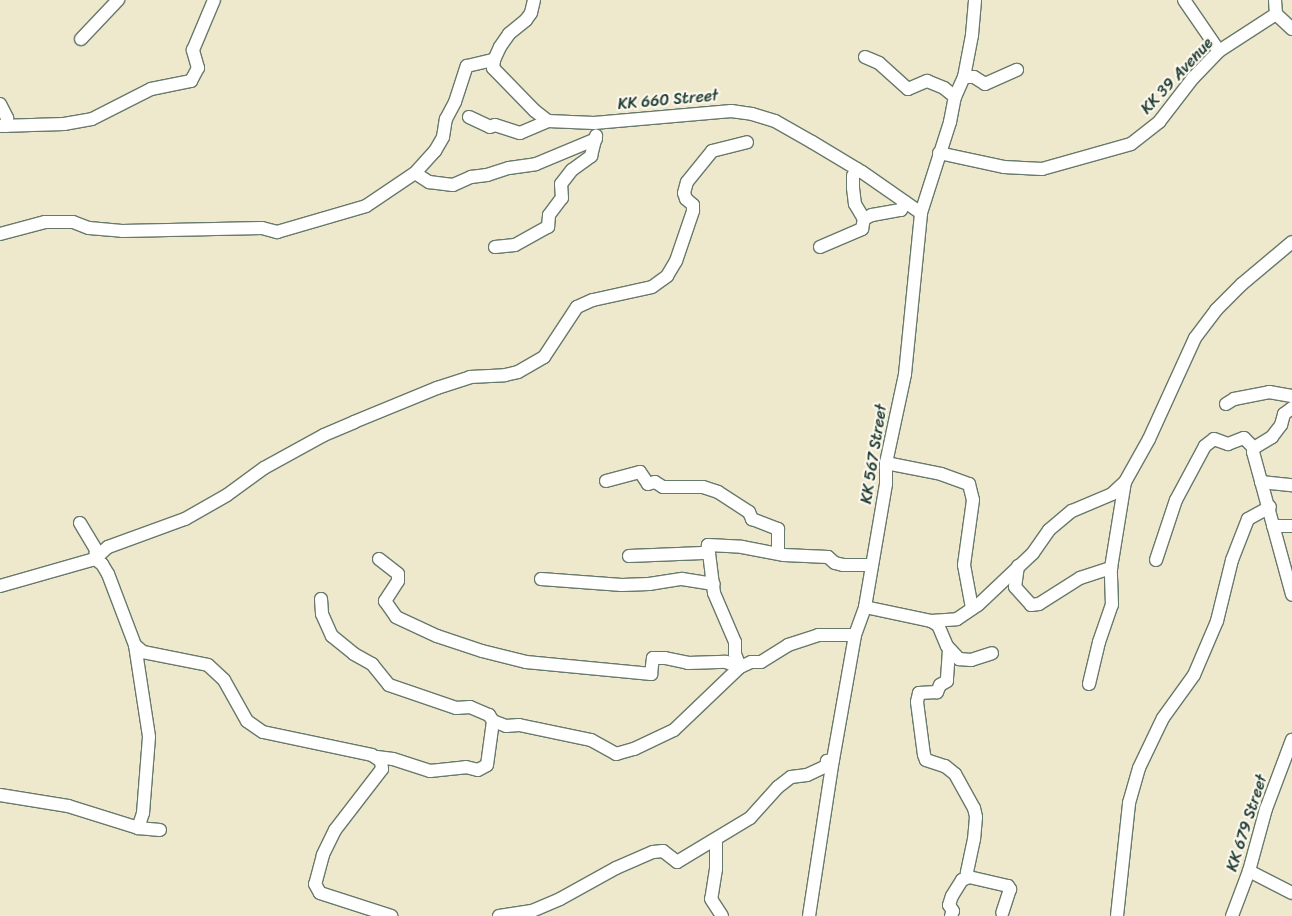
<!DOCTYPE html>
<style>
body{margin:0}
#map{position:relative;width:1292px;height:916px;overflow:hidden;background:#eee8cd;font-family:Sriracha,sans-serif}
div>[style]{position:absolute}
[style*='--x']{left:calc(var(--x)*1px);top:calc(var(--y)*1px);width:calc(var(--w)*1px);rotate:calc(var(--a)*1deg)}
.roads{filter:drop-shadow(1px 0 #67796a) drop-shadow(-1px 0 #67796a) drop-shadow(0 1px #67796a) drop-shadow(0 -1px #67796a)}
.street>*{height:12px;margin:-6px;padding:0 6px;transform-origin:6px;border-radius:6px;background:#fff}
span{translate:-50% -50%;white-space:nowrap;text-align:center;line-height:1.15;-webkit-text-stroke:4.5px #fbf7ec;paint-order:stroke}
.street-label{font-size:16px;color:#1f3d34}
</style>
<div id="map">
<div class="roads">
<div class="street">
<i style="--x:534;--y:0;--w:13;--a:103"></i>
<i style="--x:531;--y:13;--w:9;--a:126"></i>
<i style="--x:526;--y:20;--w:22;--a:141"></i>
<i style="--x:509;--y:34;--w:16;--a:125"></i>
<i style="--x:500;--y:47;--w:14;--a:115"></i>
<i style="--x:494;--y:60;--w:8;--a:97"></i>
<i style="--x:493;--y:68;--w:60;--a:45.7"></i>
<i style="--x:535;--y:111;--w:16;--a:38"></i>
<i style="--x:548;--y:121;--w:46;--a:2.5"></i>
<i style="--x:594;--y:123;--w:138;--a:-5"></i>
<i style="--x:731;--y:111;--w:21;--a:8"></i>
<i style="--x:752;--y:114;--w:24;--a:17"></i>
<i style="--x:775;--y:121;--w:43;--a:29.6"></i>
<i style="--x:812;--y:142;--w:58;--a:31"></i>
<i style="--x:862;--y:172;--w:72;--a:34.8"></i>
<i style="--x:1184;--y:0;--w:62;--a:55.5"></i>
<i style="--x:1275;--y:0;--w:14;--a:86"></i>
<i style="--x:1276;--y:14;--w:22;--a:43"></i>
<i style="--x:81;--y:39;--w:54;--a:-46.5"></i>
<i style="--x:865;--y:57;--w:15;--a:23"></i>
<i style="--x:879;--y:63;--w:39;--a:42"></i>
<i style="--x:908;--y:89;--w:21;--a:-23"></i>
<i style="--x:927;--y:81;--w:18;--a:22"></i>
<i style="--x:944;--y:88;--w:14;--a:39"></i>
<i style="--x:964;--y:77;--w:10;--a:0"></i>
<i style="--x:974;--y:77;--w:13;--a:32"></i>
<i style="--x:985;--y:84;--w:35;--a:-24"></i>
<i style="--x:0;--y:104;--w:16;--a:63"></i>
<i style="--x:7;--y:118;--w:8;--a:97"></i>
<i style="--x:469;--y:117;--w:23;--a:25"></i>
<i style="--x:490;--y:127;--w:5;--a:-22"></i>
<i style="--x:495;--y:125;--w:26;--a:18"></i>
<i style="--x:520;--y:133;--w:30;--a:-23"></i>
<i style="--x:0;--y:126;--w:64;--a:-1.8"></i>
<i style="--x:64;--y:124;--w:28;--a:-10"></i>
<i style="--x:92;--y:119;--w:66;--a:-27"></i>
<i style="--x:151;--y:89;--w:41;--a:-11.3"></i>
<i style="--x:191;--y:81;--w:15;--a:-62"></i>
<i style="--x:198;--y:68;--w:19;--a:-106"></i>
<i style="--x:193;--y:50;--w:54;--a:-67.2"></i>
<i style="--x:939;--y:153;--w:66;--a:12.2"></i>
<i style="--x:1004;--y:167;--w:38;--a:3"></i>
<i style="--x:1042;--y:169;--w:92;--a:-15.7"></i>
<i style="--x:1131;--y:144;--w:36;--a:-38"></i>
<i style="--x:1159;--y:122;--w:56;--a:-52.3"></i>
<i style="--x:1193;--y:78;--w:37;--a:-46"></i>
<i style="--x:1219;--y:51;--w:68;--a:-33"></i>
<i style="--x:857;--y:169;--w:8;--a:120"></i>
<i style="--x:853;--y:176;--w:12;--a:90"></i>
<i style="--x:853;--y:188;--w:16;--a:83"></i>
<i style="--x:855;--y:204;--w:17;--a:59"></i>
<i style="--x:415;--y:173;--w:17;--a:33"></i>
<i style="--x:429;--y:182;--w:24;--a:7"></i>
<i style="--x:453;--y:185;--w:20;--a:-24"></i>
<i style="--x:471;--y:177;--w:16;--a:-7"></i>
<i style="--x:487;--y:175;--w:23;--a:-18"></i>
<i style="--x:509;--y:168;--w:27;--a:-8"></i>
<i style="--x:536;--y:164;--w:65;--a:-22.6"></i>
<i style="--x:0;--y:234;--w:47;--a:-14.9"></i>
<i style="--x:45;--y:222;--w:28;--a:0"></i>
<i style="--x:73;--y:222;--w:17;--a:21"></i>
<i style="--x:89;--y:228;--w:33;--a:5"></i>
<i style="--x:122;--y:231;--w:140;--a:-1.2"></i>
<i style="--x:262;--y:228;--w:16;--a:15"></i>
<i style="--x:277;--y:232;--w:93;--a:-16.3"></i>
<i style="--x:366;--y:206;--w:59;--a:-34"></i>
<i style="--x:415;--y:173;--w:30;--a:-48"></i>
<i style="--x:435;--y:151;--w:16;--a:-60"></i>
<i style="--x:443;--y:137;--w:18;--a:-81"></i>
<i style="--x:446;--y:119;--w:19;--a:-62"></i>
<i style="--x:455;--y:102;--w:38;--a:-72"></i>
<i style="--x:467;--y:66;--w:28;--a:-13"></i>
<i style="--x:495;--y:247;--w:20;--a:-6"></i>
<i style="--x:515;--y:245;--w:38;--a:-29"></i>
<i style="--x:548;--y:227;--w:12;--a:-85"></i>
<i style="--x:549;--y:215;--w:21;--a:-53"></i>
<i style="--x:562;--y:198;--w:14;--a:-94"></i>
<i style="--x:561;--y:184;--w:18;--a:-52"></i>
<i style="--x:572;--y:170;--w:24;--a:-36"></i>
<i style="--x:591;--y:156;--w:21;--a:-76"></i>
<i style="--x:820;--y:247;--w:46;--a:-23.2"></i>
<i style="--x:862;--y:229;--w:10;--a:-79"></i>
<i style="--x:864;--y:219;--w:9;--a:-27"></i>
<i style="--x:872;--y:215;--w:29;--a:-10"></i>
<i style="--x:901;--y:210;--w:9;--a:-63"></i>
<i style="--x:1226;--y:404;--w:9;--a:-32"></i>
<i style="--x:1234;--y:399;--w:36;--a:-11"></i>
<i style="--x:1269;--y:392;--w:23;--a:10"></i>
<i style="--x:1292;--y:408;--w:10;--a:143"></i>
<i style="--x:1284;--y:414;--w:11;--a:105"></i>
<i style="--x:1281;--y:425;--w:15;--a:127"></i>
<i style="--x:1272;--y:437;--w:21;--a:149"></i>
<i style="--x:1254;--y:448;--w:4;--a:104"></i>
<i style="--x:1253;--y:452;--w:148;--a:74.7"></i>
<i style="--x:886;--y:463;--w:56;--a:11.3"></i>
<i style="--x:941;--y:474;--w:30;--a:20"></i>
<i style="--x:969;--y:484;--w:16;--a:76"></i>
<i style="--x:973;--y:500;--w:66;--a:97.9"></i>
<i style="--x:964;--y:565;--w:44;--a:79.5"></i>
<i style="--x:606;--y:481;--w:35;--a:-15"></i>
<i style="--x:640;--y:472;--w:14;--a:56"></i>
<i style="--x:648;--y:484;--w:7;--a:-16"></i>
<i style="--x:655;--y:482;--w:9;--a:32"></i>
<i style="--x:663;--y:487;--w:40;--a:0"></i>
<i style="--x:703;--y:487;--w:16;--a:18"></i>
<i style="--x:718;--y:492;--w:37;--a:33"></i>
<i style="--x:749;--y:512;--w:8;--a:67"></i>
<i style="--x:752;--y:519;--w:28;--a:21"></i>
<i style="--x:778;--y:529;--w:24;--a:90"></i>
<i style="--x:1261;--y:482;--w:31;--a:6"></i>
<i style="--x:80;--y:523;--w:31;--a:59"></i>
<i style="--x:96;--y:550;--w:9;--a:96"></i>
<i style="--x:95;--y:559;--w:9;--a:36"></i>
<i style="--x:102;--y:564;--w:12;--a:59"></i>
<i style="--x:108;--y:574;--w:76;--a:69.2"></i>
<i style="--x:135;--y:645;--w:11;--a:41"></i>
<i style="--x:143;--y:652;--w:66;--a:11.3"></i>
<i style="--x:208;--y:665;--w:22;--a:43"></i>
<i style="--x:224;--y:680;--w:47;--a:60.7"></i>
<i style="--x:247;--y:721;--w:19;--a:35"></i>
<i style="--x:263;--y:732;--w:111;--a:11.9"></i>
<i style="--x:372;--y:755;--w:11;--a:34"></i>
<i style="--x:381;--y:761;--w:8;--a:83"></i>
<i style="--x:382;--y:769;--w:77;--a:127.6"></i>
<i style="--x:335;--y:830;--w:28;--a:116"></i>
<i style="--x:323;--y:855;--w:30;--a:105"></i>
<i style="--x:315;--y:884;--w:10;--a:61"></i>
<i style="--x:320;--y:893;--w:75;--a:17.9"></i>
<i style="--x:1273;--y:526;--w:19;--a:0"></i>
<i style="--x:629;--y:556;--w:74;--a:-2.3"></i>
<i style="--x:703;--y:553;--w:4;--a:-14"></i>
<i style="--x:707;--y:552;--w:7;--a:-82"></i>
<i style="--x:379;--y:559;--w:24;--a:38"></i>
<i style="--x:398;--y:574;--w:7;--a:90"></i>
<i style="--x:398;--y:581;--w:24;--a:123"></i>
<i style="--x:385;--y:601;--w:19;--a:55"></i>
<i style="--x:396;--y:617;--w:45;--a:24.9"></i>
<i style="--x:437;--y:636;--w:47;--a:18.4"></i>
<i style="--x:482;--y:651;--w:45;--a:14"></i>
<i style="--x:526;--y:662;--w:126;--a:5.5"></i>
<i style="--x:651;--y:674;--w:16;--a:-83"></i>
<i style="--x:653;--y:658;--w:12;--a:0"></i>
<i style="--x:665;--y:658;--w:24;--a:12"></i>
<i style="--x:688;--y:663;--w:38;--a:-2"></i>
<i style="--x:726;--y:662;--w:15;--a:20"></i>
<i style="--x:740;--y:667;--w:12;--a:-24"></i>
<i style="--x:751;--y:662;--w:10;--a:0"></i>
<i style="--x:761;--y:662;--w:32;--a:-32"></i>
<i style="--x:788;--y:645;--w:32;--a:-18"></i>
<i style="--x:818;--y:635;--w:37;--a:0"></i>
<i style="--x:1156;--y:560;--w:63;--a:-71.6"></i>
<i style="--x:1176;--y:500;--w:61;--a:-61.8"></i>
<i style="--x:1205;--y:446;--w:11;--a:-38"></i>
<i style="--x:1214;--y:439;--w:15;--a:20"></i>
<i style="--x:1228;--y:444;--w:17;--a:-21"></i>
<i style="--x:1244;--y:438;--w:14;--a:45"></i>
<i style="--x:1018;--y:566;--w:21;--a:98"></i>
<i style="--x:1015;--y:587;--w:24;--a:48"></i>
<i style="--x:1031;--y:605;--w:8;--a:-7"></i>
<i style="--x:1039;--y:604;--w:49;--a:-32.4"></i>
<i style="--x:1080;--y:578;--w:33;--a:-18"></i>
<i style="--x:541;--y:579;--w:81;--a:4.2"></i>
<i style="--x:622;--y:585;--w:27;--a:-2"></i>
<i style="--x:649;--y:584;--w:33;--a:-9"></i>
<i style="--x:682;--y:579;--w:32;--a:9"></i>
<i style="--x:0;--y:586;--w:99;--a:-15.9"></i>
<i style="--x:95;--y:559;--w:18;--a:-43"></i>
<i style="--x:108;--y:547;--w:82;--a:-20"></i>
<i style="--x:185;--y:519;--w:48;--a:-29.7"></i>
<i style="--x:227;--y:495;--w:46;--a:-36.1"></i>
<i style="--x:264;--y:468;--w:68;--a:-28.8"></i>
<i style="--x:324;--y:435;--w:33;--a:-23"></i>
<i style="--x:354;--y:422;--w:90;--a:-22.3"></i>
<i style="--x:437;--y:388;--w:35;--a:-18"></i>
<i style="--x:470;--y:377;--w:35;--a:-3"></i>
<i style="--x:505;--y:375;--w:13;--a:-13"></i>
<i style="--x:518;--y:372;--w:30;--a:-30"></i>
<i style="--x:544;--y:357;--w:60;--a:-56.6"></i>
<i style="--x:577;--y:307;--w:17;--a:-24"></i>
<i style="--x:593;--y:300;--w:60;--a:-12.4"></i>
<i style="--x:652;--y:287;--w:19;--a:-36"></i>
<i style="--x:667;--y:276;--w:17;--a:-59"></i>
<i style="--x:676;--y:261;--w:53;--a:-71.2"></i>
<i style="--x:693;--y:211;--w:6;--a:-90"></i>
<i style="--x:693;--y:205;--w:9;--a:-139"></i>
<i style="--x:686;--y:199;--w:6;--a:-108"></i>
<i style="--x:684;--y:193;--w:11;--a:-75"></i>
<i style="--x:687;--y:182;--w:40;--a:-51"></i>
<i style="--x:712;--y:151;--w:36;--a:-14"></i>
<i style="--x:321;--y:599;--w:15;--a:86"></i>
<i style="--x:322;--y:614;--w:24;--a:66"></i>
<i style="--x:332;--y:636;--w:28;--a:39"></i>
<i style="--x:354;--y:654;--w:21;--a:29"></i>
<i style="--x:372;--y:664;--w:27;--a:51"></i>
<i style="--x:389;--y:685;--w:71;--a:18.9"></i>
<i style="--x:456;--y:708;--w:14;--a:-4"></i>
<i style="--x:470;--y:707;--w:21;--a:23"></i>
<i style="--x:489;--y:715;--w:7;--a:56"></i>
<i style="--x:493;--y:721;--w:14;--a:21"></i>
<i style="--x:506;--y:726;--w:13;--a:-4"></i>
<i style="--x:519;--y:725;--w:74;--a:11.8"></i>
<i style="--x:591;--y:740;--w:29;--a:29"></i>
<i style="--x:616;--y:754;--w:19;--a:-16"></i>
<i style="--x:634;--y:749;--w:44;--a:-25.4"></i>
<i style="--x:674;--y:730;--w:91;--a:-43.7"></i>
<i style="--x:740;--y:667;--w:14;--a:-111"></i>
<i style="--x:735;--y:654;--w:12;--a:-90"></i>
<i style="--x:735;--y:642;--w:53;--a:-113.2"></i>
<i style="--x:714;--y:593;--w:48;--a:-97.1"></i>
<i style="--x:708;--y:545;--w:34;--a:3"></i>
<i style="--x:742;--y:547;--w:43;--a:10.8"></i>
<i style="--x:784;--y:555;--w:44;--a:2.6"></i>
<i style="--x:828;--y:557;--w:9;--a:41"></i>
<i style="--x:835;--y:563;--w:8;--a:14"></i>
<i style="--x:843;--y:565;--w:29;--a:0"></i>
<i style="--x:865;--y:607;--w:67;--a:12"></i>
<i style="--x:931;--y:621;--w:26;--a:-4"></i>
<i style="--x:957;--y:619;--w:25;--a:-34"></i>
<i style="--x:978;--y:605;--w:76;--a:-43.4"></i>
<i style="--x:1033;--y:553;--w:28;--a:-55"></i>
<i style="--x:1049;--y:530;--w:30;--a:-40"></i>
<i style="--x:1072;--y:511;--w:43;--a:-23"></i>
<i style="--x:1112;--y:494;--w:18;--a:-43"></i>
<i style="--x:1125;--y:482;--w:49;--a:-60.8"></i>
<i style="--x:1149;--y:439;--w:111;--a:-65.5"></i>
<i style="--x:1195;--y:338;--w:35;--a:-53"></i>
<i style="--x:1216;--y:310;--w:37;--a:-45"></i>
<i style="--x:1242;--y:284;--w:65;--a:-40"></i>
<i style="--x:931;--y:621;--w:8;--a:30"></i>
<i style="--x:938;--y:625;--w:23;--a:67"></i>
<i style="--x:947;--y:646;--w:18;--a:47"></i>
<i style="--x:959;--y:659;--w:12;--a:5"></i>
<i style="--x:971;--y:660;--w:22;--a:-18"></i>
<i style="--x:135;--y:645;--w:93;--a:81.3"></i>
<i style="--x:149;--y:737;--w:76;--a:94.5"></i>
<i style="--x:143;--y:813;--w:16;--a:108"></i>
<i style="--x:949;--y:650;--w:31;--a:94"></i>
<i style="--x:947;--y:681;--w:8;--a:150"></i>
<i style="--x:940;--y:685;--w:8;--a:113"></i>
<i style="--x:937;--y:692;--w:18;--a:177"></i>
<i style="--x:919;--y:693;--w:9;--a:103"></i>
<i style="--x:917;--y:702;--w:53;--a:82.5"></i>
<i style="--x:924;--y:755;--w:5;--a:68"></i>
<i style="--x:926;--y:760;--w:20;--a:18"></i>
<i style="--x:945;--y:766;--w:13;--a:39"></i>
<i style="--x:955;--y:774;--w:39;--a:61"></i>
<i style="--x:974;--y:808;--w:9;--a:77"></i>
<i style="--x:976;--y:817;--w:22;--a:95"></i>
<i style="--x:974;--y:839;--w:35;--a:102"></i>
<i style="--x:967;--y:873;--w:4;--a:63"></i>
<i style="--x:969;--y:877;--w:40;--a:13"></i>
<i style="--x:1008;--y:886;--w:4;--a:56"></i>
<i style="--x:1010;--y:889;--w:25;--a:108"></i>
<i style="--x:1089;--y:684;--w:43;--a:-76.6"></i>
<i style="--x:1099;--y:642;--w:39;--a:-71"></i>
<i style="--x:1112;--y:605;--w:37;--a:-92"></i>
<i style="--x:1111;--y:568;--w:87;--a:-80.8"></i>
<i style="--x:377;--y:757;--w:16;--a:7"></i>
<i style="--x:393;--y:759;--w:39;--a:18"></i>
<i style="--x:430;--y:771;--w:36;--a:-6"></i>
<i style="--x:466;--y:767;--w:12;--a:14"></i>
<i style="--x:478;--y:770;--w:10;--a:-29"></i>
<i style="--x:487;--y:765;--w:44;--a:-82.2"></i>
<i style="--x:0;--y:795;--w:69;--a:9.2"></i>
<i style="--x:68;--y:806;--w:73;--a:17.4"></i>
<i style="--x:138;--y:828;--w:22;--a:5"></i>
<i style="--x:716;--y:840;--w:29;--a:90"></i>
<i style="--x:716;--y:869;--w:30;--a:99"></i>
<i style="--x:711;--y:899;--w:20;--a:57"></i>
<i style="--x:1249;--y:871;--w:48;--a:27.1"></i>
<i style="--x:499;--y:916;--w:33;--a:-9"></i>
<i style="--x:532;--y:911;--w:30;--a:-23"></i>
<i style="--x:560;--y:899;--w:64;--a:-29"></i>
<i style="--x:616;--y:868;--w:40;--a:-23.4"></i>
<i style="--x:653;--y:852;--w:10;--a:-6"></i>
<i style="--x:663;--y:851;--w:18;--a:38"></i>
<i style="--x:677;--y:862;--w:85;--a:-31.1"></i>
<i style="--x:750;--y:818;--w:42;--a:-47.9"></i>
<i style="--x:778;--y:787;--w:16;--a:-38"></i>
<i style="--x:791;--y:777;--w:16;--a:-7"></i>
<i style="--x:807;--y:775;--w:21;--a:-25"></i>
<i style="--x:826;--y:766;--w:5;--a:-79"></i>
<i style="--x:827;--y:761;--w:6;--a:-9"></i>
<i style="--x:809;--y:916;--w:158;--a:-81.3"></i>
<i style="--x:833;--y:760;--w:127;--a:-80"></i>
<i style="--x:855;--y:635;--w:30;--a:-70"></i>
<i style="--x:865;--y:607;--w:125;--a:-80.3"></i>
<i style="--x:886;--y:484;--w:21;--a:-90"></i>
<i style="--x:886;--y:463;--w:91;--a:-77.9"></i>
<i style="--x:905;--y:374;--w:162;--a:-84.3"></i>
<i style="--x:921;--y:213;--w:96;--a:-72.3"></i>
<i style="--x:950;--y:122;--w:25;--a:-79"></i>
<i style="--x:955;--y:97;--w:22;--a:-66"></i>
<i style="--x:964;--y:77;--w:43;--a:-79.2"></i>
<i style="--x:972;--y:35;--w:35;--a:-85"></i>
<i style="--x:951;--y:916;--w:5;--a:-68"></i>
<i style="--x:953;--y:911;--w:7;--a:-124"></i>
<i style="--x:949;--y:905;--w:9;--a:-72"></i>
<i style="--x:952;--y:896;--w:19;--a:-58"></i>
<i style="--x:962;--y:880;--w:8;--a:-23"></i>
<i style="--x:1117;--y:916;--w:114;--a:-83.9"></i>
<i style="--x:1129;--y:803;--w:36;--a:-74"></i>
<i style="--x:1139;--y:768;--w:55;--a:-64.4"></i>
<i style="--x:1163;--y:718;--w:53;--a:-54.2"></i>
<i style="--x:1194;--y:675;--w:59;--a:-66.9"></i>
<i style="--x:1217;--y:621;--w:63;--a:-76.2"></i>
<i style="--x:1232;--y:560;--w:44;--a:-68.7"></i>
<i style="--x:1248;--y:519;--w:25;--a:-29"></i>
<i style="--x:1232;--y:916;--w:48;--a:-69.3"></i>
<i style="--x:1249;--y:871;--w:64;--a:-74.7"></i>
<i style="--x:1266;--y:809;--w:74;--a:-69.4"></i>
</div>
</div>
<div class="street-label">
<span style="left:1177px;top:76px;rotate:-47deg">KK 39 Avenue</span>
<span style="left:668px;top:100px;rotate:-5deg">KK 660 Street</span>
<span style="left:874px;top:454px;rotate:-81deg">KK 567 Street</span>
<span style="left:1247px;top:823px;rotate:-72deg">KK 679 Street</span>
</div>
</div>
